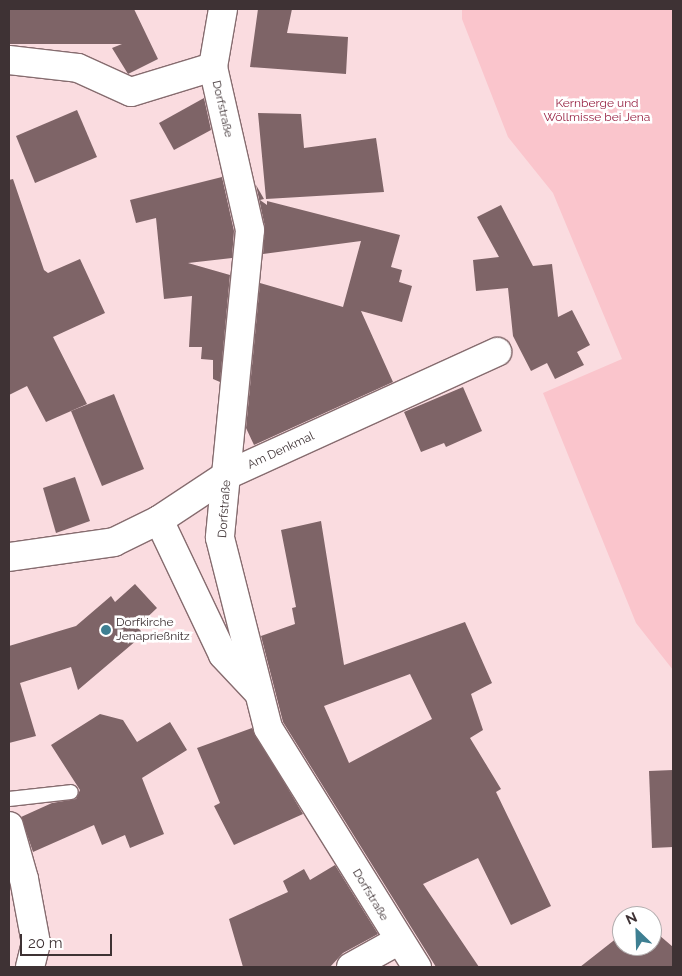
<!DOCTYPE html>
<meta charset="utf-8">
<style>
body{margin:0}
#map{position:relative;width:682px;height:976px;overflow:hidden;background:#fadce0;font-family:Raleway,sans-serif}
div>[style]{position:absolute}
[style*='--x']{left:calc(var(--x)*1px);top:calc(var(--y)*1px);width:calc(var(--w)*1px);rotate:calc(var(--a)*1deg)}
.green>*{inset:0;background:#fac5cc}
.building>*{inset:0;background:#7e6467}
.roads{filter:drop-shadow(1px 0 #866c6f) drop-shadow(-1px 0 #866c6f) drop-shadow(0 1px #866c6f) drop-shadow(0 -1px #866c6f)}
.lane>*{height:14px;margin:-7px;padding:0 7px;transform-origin:7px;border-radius:7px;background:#fff}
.street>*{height:28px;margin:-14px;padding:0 14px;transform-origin:14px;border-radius:14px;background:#fff}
.dots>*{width:14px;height:14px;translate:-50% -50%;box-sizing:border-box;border:2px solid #fff;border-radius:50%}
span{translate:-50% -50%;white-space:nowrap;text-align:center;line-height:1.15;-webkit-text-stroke:5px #fff;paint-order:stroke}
.park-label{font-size:12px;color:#972243}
.street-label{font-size:12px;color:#3e3234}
.poi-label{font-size:12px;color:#3e3234}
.left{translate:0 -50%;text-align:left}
.frame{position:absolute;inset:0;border:10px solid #3e3234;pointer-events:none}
.north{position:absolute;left:612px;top:906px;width:50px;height:50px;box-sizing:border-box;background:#fff;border:1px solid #b2adae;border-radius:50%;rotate:336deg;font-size:14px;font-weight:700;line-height:20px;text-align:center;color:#3e3234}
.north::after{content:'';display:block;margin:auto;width:18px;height:22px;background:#3e7f92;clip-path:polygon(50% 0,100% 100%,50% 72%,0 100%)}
.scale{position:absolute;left:20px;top:934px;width:92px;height:22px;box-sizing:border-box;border:2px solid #3e3234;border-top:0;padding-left:6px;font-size:15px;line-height:18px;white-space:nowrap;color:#3e3234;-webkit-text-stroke:4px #fff;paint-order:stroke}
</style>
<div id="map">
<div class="green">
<i style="clip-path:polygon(462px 9px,673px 9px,673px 670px,636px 623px,543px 393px,622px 359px,553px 193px,508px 137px,462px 19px)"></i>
</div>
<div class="building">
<i style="clip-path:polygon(9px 9px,134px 9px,158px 59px,128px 74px,112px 48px,122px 44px,9px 44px)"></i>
<i style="clip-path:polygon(258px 9px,292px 9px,287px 33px,348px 37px,346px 74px,250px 67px)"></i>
<i style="clip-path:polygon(204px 98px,211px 130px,174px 150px,159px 123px)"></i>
<i style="clip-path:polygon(77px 110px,97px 157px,35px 183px,16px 136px)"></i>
<i style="clip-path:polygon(258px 113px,301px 114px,304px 148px,376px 138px,384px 192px,266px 199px)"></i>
<i style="clip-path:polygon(222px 177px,234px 231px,232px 258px,188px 263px,230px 275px,220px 382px,213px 379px,213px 360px,201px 359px,202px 347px,189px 347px,192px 296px,164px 299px,156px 218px,136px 223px,130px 200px)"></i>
<i style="clip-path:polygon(13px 179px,44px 270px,48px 273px,80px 259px,105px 313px,53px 337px,87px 404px,46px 422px,27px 386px,9px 395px,9px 180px)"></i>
<i style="clip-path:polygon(256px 185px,264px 199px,260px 200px,267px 205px,267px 201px,400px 235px,391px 267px,402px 270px,399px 282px,412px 286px,402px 322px,361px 311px,393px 382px,254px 445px,246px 428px,260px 283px,343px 307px,361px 241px,263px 254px,265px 227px)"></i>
<i style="clip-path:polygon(501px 205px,533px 266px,552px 264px,558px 317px,572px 310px,590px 345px,577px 352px,584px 365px,555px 379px,547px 363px,531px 371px,513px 336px,508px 288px,476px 291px,473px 260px,499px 257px,477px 217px)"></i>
<i style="clip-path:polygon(463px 387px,482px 431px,446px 447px,444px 443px,421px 452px,404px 412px)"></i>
<i style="clip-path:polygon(114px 394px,144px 469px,102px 486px,71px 411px)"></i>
<i style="clip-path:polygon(75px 477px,90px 521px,56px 533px,43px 488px)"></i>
<i style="clip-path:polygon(evenodd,321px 521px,344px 665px,465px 622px,492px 683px,471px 694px,483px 730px,470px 738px,501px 789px,496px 792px,551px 906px,511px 925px,478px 858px,423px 884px,479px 967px,436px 967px,283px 722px,261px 636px,295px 624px,292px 608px,296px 607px,281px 530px,321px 521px,410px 674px,432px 719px,349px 763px,324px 706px,410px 674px)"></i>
<i style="clip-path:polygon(135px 584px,157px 608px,137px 627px,144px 634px,78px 690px,71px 667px,20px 683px,36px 736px,9px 743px,9px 646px,76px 626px,111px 596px,115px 602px)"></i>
<i style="clip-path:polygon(100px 714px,123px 720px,137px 742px,170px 722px,187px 750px,142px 778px,164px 834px,130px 848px,125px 835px,102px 845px,94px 825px,33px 852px,21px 817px,52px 803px,76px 799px,80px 790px,51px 745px)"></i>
<i style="clip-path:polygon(252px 728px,303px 814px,234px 845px,214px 806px,220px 803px,197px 748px)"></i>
<i style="clip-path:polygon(673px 770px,673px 847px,652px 848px,649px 771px)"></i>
<i style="clip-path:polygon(335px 865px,378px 934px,343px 953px,330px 967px,243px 967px,229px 919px,288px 892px,283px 881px,304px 869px,310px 880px)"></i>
<i style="clip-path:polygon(652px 929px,673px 947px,673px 967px,580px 967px,622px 934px,622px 946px,652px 946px)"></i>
</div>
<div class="roads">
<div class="lane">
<i style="--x:9;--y:799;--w:62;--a:-6.4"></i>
</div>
<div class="street">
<i style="--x:223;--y:9;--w:59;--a:99.8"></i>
<i style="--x:213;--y:67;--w:167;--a:77.2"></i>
<i style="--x:250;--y:230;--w:309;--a:95.6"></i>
<i style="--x:220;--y:538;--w:196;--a:75.8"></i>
<i style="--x:268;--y:728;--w:282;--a:58.1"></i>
<i style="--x:9;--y:60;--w:69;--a:6.6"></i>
<i style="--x:78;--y:68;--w:58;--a:24.4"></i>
<i style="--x:131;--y:92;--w:86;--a:-17"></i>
<i style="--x:159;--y:520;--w:149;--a:64.6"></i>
<i style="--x:223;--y:655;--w:51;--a:46.6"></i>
<i style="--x:9;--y:557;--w:106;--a:-8.1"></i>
<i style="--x:114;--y:542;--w:50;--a:-26.1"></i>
<i style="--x:159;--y:520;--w:82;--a:-33.5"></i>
<i style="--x:227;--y:475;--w:297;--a:-24.5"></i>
<i style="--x:9;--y:826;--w:55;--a:74.2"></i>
<i style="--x:24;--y:879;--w:65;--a:79.4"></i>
<i style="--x:36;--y:943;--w:25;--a:104"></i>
<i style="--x:351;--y:967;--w:54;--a:-29"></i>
</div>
</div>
<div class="dots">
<i style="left:106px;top:630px;background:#3e7f92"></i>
</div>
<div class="park-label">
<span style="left:597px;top:111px">Kernberge und<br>Wöllmisse bei Jena</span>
</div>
<div class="street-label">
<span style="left:222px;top:109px;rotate:77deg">Dorfstraße</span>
<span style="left:281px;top:451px;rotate:-25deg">Am Denkmal</span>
<span style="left:225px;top:509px;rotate:-86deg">Dorfstraße</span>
<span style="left:370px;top:895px;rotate:59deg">Dorfstraße</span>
</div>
<div class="poi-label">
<span class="left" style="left:116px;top:630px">Dorfkirche<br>Jenaprießnitz</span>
</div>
<div class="frame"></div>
<div class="north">N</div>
<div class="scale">20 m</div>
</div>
